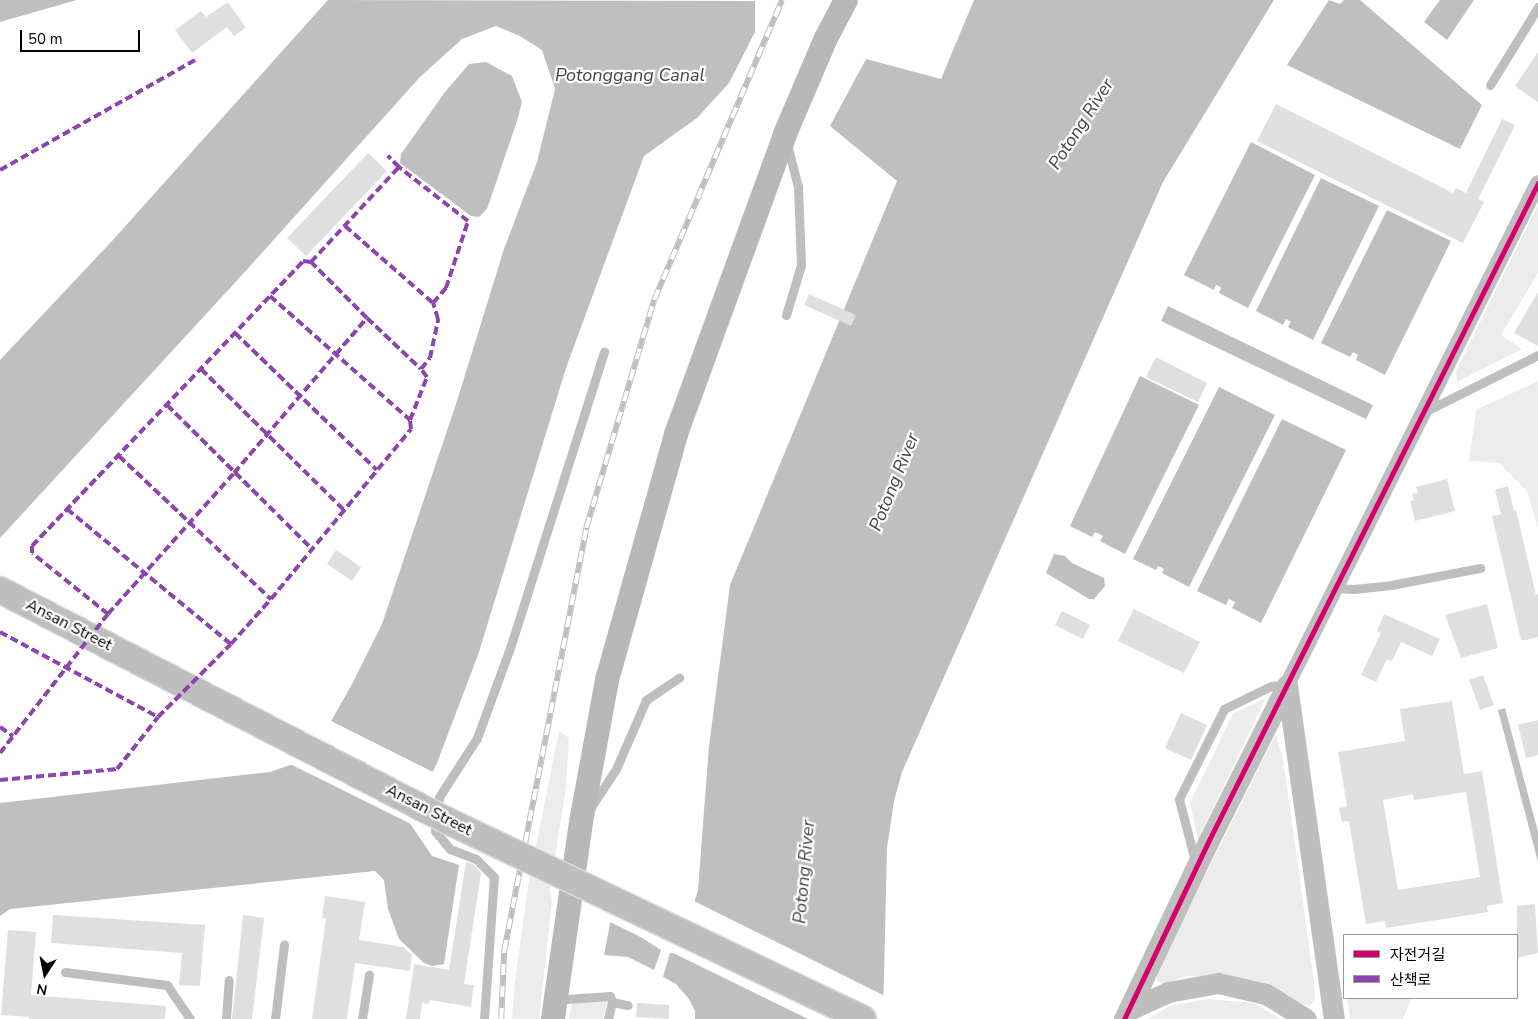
<!DOCTYPE html>
<meta charset="utf-8">
<style>
body{margin:0}
#map{position:relative;width:1538px;height:1019px;overflow:hidden;background:#fff;font-family:"Nunito Sans","Noto Sans KR",sans-serif}
div>[style]{position:absolute}
[style*='--x']{left:calc(var(--x)*1px);top:calc(var(--y)*1px);width:calc(var(--w)*1px);rotate:calc(var(--a)*1deg)}
.green>*{inset:0;background:#ececec}
.water>*{inset:0;background:#bfbfbf}
.pier>*{inset:0;background:#fff}
.building>*{inset:0;background:#dfdfdf}
.service>*{height:9px;margin:-4.5px;padding:0 4.5px;transform-origin:4.5px;border-radius:4.5px;background:#bebebe}
.minor>*{height:16px;margin:-8px;padding:0 8px;transform-origin:8px;border-radius:8px;background:#bebebe}
.tertiary>*{height:21px;margin:-10.5px;padding:0 10.5px;transform-origin:10.5px;border-radius:10.5px;background:#bebebe}
.secondary>*{height:24px;margin:-12px;padding:0 12px;transform-origin:12px;border-radius:12px;background:#b8b8b8}
.rail>*{height:5.5px;margin-top:-2.75px;transform-origin:0;background:repeating-linear-gradient(90deg,#fff 0 11px,#bebebe 0 22px);box-sizing:border-box;border-block:1px solid #bebebe}
.bridges{filter:drop-shadow(1px 0 #dbdbdb) drop-shadow(-1px 0 #dbdbdb) drop-shadow(0 1px #dbdbdb) drop-shadow(0 -1px #dbdbdb)}
.primary-bridge>*{height:26px;margin:-13px;padding:0 13px;transform-origin:13px;border-radius:13px;background:#bebebe}
.quiet>*{height:4px;margin-top:-2px;transform-origin:0;background:repeating-linear-gradient(90deg,#8e44ad 0 8px,transparent 0 12px)}
.cycleway>*{height:5px;margin:-2.5px;padding:0 2.5px;transform-origin:2.5px;border-radius:2.5px;background:#d6006c}
span{translate:-50% -50%;white-space:nowrap;text-align:center;line-height:1.15;-webkit-text-stroke:4.5px #fff;paint-order:stroke}
.street-label{font-size:16px;color:#000}
.water-label{font-size:18px;color:#444;font-style:italic}
.legend{position:absolute;left:1343px;top:934px;width:175px;height:65px;box-sizing:border-box;background:#fff;border:1px solid #999;margin:0;padding:6px 9px;list-style:none;font-size:15px;color:#000}
.legend li{display:flex;align-items:center;gap:10px;height:25px}
.legend b{width:25px;border:1px solid #999}
.north{position:absolute;left:20px;top:949px;width:50px;height:50px;-webkit-text-stroke:4px #fff;paint-order:stroke;rotate:191deg;font-size:14px;font-weight:700;line-height:20px;text-align:center;color:#000}
.north::after{content:'';display:block;margin:auto;width:18px;height:22px;background:#000;clip-path:polygon(50% 0,100% 100%,50% 72%,0 100%)}
.scale{position:absolute;left:20px;top:30px;width:120px;height:22px;box-sizing:border-box;border:2px solid #000;border-top:0;padding-left:6px;font-size:15px;line-height:18px;white-space:nowrap;color:#000;-webkit-text-stroke:4px #fff;paint-order:stroke}
</style>
<div id="map">
<div class="green">
<i style="clip-path:polygon(1538px 205px,1538px 273px,1501px 335px,1522px 349px,1457px 382px,1456px 371px)"></i>
<i style="clip-path:polygon(1538px 381px,1538px 528px,1527px 491px,1499px 463px,1469px 461px,1476px 410px)"></i>
<i style="clip-path:polygon(1266px 698px,1198px 839px,1190px 803px,1233px 714px)"></i>
<i style="clip-path:polygon(559px 731px,569px 738px,566px 787px,550px 890px,552px 901px,539px 1019px,512px 1019px,514px 989px,528px 887px)"></i>
<i style="clip-path:polygon(1276px 734px,1283px 759px,1314px 981px,1315px 998px,1310px 1006px,1214px 977px,1187px 976px,1166px 983px,1158px 982px,1156px 974px)"></i>
<i style="clip-path:polygon(1347px 998px,1412px 998px,1403px 1019px,1350px 1019px)"></i>
<i style="clip-path:polygon(603px 999px,607px 1002px,603px 1019px,569px 1019px,572px 1002px)"></i>
<i style="clip-path:polygon(1208px 999px,1254px 1003px,1281px 1019px,1148px 1019px,1170px 1006px)"></i>
</div>
<div class="water">
<i style="clip-path:polygon(0 0,77px 0,0 22px)"></i>
<i style="clip-path:polygon(328px 0,755px 1px,755px 32px,729px 83px,697px 118px,644px 156px,566px 368px,478px 655px,437px 763px,409px 822px,432px 856px,459px 865px,444px 964px,432px 966px,424px 963px,399px 939px,388px 909px,384px 880px,375px 871px,10px 909px,0 916px,0 803px,270px 772px,310px 758px,351px 686px,382px 624px,456px 404px,504px 249px,537px 162px,555px 89px,542px 50px,520px 36px,496px 26px,462px 39px,420px 77px,242px 275px,0 538px,0 360px,112px 241px)"></i>
<i style="clip-path:polygon(974px 0,1274px 0,1163px 182px,902px 772px,894px 801px,887px 848px,883px 1019px,695px 1019px,695px 1011px,689px 999px,676px 984px,663px 977px,670px 953px,678px 954px,698px 890px,709px 746px,730px 585px,897px 181px,830px 126px,866px 59px,941px 79px)"></i>
<i style="clip-path:polygon(1329px 0,1340px 4px,1344px 0,1360px 0,1482px 105px,1460px 149px,1287px 65px)"></i>
<i style="clip-path:polygon(1440px 0,1474px 0,1447px 40px,1424px 22px)"></i>
<i style="clip-path:polygon(486px 62px,512px 76px,522px 102px,517px 121px,487px 209px,479px 217px,471px 216px,400px 163px,401px 154px,445px 92px,469px 64px)"></i>
<i style="clip-path:polygon(1251px 142px,1315px 175px,1248px 308px,1219px 293px,1221px 287px,1216px 285px,1214px 290px,1184px 275px)"></i>
<i style="clip-path:polygon(1321px 178px,1379px 206px,1313px 340px,1288px 327px,1291px 322px,1286px 319px,1283px 325px,1256px 311px)"></i>
<i style="clip-path:polygon(1387px 210px,1451px 241px,1385px 375px,1356px 360px,1358px 355px,1353px 352px,1350px 357px,1321px 343px)"></i>
<i style="clip-path:polygon(1168px 306px,1373px 405px,1366px 419px,1161px 321px)"></i>
<i style="clip-path:polygon(1140px 376px,1199px 405px,1125px 554px,1100px 541px,1103px 536px,1095px 532px,1092px 537px,1070px 526px)"></i>
<i style="clip-path:polygon(1219px 387px,1275px 415px,1189px 587px,1162px 573px,1164px 569px,1158px 566px,1156px 570px,1133px 559px)"></i>
<i style="clip-path:polygon(1282px 419px,1346px 450px,1261px 623px,1232px 608px,1235px 602px,1229px 599px,1226px 605px,1197px 591px)"></i>
<i style="clip-path:polygon(1054px 554px,1065px 556px,1072px 563px,1104px 578px,1105px 586px,1094px 599px,1089px 599px,1046px 573px)"></i>
<i style="clip-path:polygon(1505px 708px,1538px 832px,1538px 862px,1498px 710px)"></i>
<i style="clip-path:polygon(611px 918px,661px 950px,654px 970px,628px 957px,604px 955px)"></i>
</div>
<div class="pier">
<i style="clip-path:polygon(329px 720px,435px 773px,412px 822px,413px 825px,288px 763px,308px 756px)"></i>
<i style="clip-path:polygon(692px 900px,887px 997px,885px 1019px,808px 1019px,669px 951px,676px 951px)"></i>
<i style="clip-path:polygon(612px 915px,663px 948px,608px 921px,609px 916px)"></i>
</div>
<div class="building">
<i style="clip-path:polygon(228px 2px,246px 28px,234px 36px,227px 27px,192px 53px,175px 30px,201px 11px,206px 17px)"></i>
<i style="clip-path:polygon(1538px 52px,1538px 102px,1515px 86px)"></i>
<i style="clip-path:polygon(1276px 104px,1453px 193px,1456px 188px,1466px 193px,1502px 119px,1515px 125px,1478px 199px,1484px 202px,1463px 243px,1257px 141px)"></i>
<i style="clip-path:polygon(368px 153px,387px 171px,306px 256px,287px 238px)"></i>
<i style="clip-path:polygon(1538px 292px,1538px 346px,1514px 333px)"></i>
<i style="clip-path:polygon(809px 294px,856px 315px,851px 326px,804px 305px)"></i>
<i style="clip-path:polygon(1156px 357px,1207px 383px,1198px 402px,1146px 377px)"></i>
<i style="clip-path:polygon(1447px 479px,1455px 511px,1415px 521px,1410px 501px,1414px 500px,1412px 494px,1418px 493px,1416px 487px)"></i>
<i style="clip-path:polygon(1508px 486px,1514px 511px,1516px 510px,1536px 595px,1538px 594px,1538px 637px,1527px 640px,1521px 640px,1492px 516px,1501px 514px,1495px 490px)"></i>
<i style="clip-path:polygon(336px 550px,361px 567px,352px 581px,327px 564px)"></i>
<i style="clip-path:polygon(1487px 604px,1498px 648px,1461px 658px,1445px 615px)"></i>
<i style="clip-path:polygon(1134px 609px,1200px 642px,1184px 673px,1118px 641px)"></i>
<i style="clip-path:polygon(1062px 611px,1090px 625px,1083px 639px,1055px 625px)"></i>
<i style="clip-path:polygon(1384px 614px,1440px 639px,1432px 656px,1401px 642px,1392px 661px,1387px 659px,1376px 682px,1361px 675px,1381px 633px,1377px 631px)"></i>
<i style="clip-path:polygon(1483px 675px,1494px 705px,1480px 710px,1469px 680px)"></i>
<i style="clip-path:polygon(evenodd,1452px 701px,1464px 774px,1482px 771px,1503px 903px,1487px 906px,1488px 912px,1386px 928px,1385px 921px,1366px 924px,1349px 821px,1342px 822px,1339px 808px,1347px 806px,1338px 752px,1405px 741px,1400px 709px,1452px 701px,1466px 792px,1480px 877px,1398px 890px,1383px 800px,1413px 794px,1414px 800px,1466px 792px)"></i>
<i style="clip-path:polygon(1181px 713px,1207px 725px,1191px 760px,1165px 748px)"></i>
<i style="clip-path:polygon(1538px 720px,1538px 755px,1526px 758px,1518px 725px)"></i>
<i style="clip-path:polygon(466px 862px,473px 864px,481px 873px,464px 984px,474px 985px,471px 1007px,430px 1000px,429px 1004px,422px 1003px,420px 1019px,406px 1019px,414px 964px,449px 970px)"></i>
<i style="clip-path:polygon(325px 896px,365px 902px,359px 940px,403px 947px,412px 955px,410px 971px,355px 963px,347px 1019px,312px 1019px,326px 918px,322px 918px)"></i>
<i style="clip-path:polygon(1535px 904px,1538px 953px,1517px 958px,1517px 906px)"></i>
<i style="clip-path:polygon(53px 915px,205px 925px,200px 986px,179px 985px,182px 953px,51px 943px)"></i>
<i style="clip-path:polygon(243px 915px,264px 918px,252px 1019px,232px 1019px)"></i>
<i style="clip-path:polygon(8px 930px,36px 932px,31px 995px,166px 1006px,165px 1019px,29px 1019px,29px 1017px,1px 1015px)"></i>
<i style="clip-path:polygon(637px 1003px,669px 1005px,669px 1019px,636px 1017px)"></i>
</div>
<div class="service">
<i style="--x:1490;--y:85;--w:92;--a:-58.4"></i>
<i style="--x:786;--y:315;--w:52;--a:-73.3"></i>
<i style="--x:801;--y:265;--w:78;--a:-92.2"></i>
<i style="--x:798;--y:187;--w:44;--a:-104.3"></i>
<i style="--x:1426;--y:411;--w:125;--a:-26.6"></i>
<i style="--x:1335;--y:588;--w:19;--a:3"></i>
<i style="--x:1354;--y:589;--w:37;--a:-6"></i>
<i style="--x:1391;--y:585;--w:91;--a:-10.8"></i>
<i style="--x:591;--y:807;--w:45;--a:-56.7"></i>
<i style="--x:616;--y:769;--w:75;--a:-66.5"></i>
<i style="--x:646;--y:700;--w:40;--a:-34"></i>
<i style="--x:1195;--y:861;--w:64;--a:-104.5"></i>
<i style="--x:1179;--y:799;--w:101;--a:-63.4"></i>
<i style="--x:1224;--y:709;--w:52;--a:-26.1"></i>
<i style="--x:1271;--y:686;--w:15;--a:-4"></i>
<i style="--x:65;--y:972;--w:103;--a:7.3"></i>
<i style="--x:167;--y:985;--w:41;--a:55.9"></i>
<i style="--x:558;--y:996;--w:9;--a:18"></i>
<i style="--x:567;--y:999;--w:43;--a:-4"></i>
<i style="--x:610;--y:996;--w:6;--a:72"></i>
<i style="--x:612;--y:1002;--w:16;--a:11"></i>
<i style="--x:226;--y:1019;--w:39;--a:-86"></i>
<i style="--x:275;--y:1019;--w:75;--a:-83.1"></i>
<i style="--x:362;--y:1019;--w:45;--a:-81"></i>
<i style="--x:484;--y:1019;--w:142;--a:-86"></i>
<i style="--x:494;--y:877;--w:25;--a:-135"></i>
<i style="--x:476;--y:859;--w:28;--a:-159"></i>
<i style="--x:450;--y:849;--w:23;--a:-130"></i>
<i style="--x:435;--y:831;--w:34;--a:-83"></i>
<i style="--x:439;--y:797;--w:70;--a:-57.2"></i>
<i style="--x:477;--y:738;--w:99;--a:-69.9"></i>
<i style="--x:511;--y:645;--w:308;--a:-72.4"></i>
<i style="--x:608;--y:1019;--w:17;--a:-77"></i>
</div>
<div class="minor">
<i style="--x:1287;--y:685;--w:561;--a:-63.43"></i>
</div>
<div class="tertiary">
<i style="--x:1287;--y:685;--w:337;--a:82"></i>
<i style="--x:1129;--y:1010;--w:43;--a:-24.8"></i>
<i style="--x:1168;--y:992;--w:51;--a:-10.2"></i>
<i style="--x:1218;--y:983;--w:49;--a:12.9"></i>
<i style="--x:1266;--y:994;--w:47;--a:32"></i>
<i style="--x:1124;--y:1019;--w:200;--a:-64.6"></i>
<i style="--x:1210;--y:838;--w:171;--a:-63.3"></i>
</div>
<div class="secondary">
<i style="--x:553;--y:1019;--w:199;--a:-81.9"></i>
<i style="--x:581;--y:822;--w:144;--a:-79.6"></i>
<i style="--x:607;--y:680;--w:255;--a:-74.3"></i>
<i style="--x:676;--y:434;--w:319;--a:-70"></i>
<i style="--x:785;--y:134;--w:102;--a:-66.9"></i>
<i style="--x:825;--y:40;--w:45;--a:-62.3"></i>
</div>
<div class="rail">
<i style="--x:501;--y:1019;--w:68;--a:-87.5"></i>
<i style="--x:504;--y:951;--w:431;--a:-79"></i>
<i style="--x:586;--y:528;--w:238;--a:-73.4"></i>
<i style="--x:654;--y:300;--w:326;--a:-66.9"></i>
</div>
<div class="bridges">
<div class="primary-bridge">
<i style="--x:0;--y:590;--w:500;--a:27.3"></i>
<i style="--x:444;--y:819;--w:464;--a:25.5"></i>
</div>
</div>
<div class="quiet">
<i style="--x:0;--y:170;--w:226;--a:-29.4"></i>
<i style="--x:345;--y:226;--w:117;--a:41.2"></i>
<i style="--x:270;--y:296;--w:187;--a:41.5"></i>
<i style="--x:367;--y:318;--w:74;--a:43.4"></i>
<i style="--x:235;--y:333;--w:197;--a:44"></i>
<i style="--x:201;--y:369;--w:201;--a:44.6"></i>
<i style="--x:167;--y:405;--w:204;--a:44.8"></i>
<i style="--x:119;--y:456;--w:209;--a:43.3"></i>
<i style="--x:67;--y:509;--w:212;--a:39.5"></i>
<i style="--x:108;--y:614;--w:97;--a:-141.2"></i>
<i style="--x:32;--y:553;--w:7;--a:-90"></i>
<i style="--x:32;--y:546;--w:393;--a:-46.4"></i>
<i style="--x:303;--y:261;--w:8;--a:7"></i>
<i style="--x:311;--y:262;--w:129;--a:-47.2"></i>
<i style="--x:0;--y:632;--w:179;--a:28.3"></i>
<i style="--x:0;--y:727;--w:16;--a:35"></i>
<i style="--x:0;--y:753;--w:176;--a:-52.2"></i>
<i style="--x:108;--y:614;--w:189;--a:-48.2"></i>
<i style="--x:234;--y:473;--w:204;--a:-49.4"></i>
<i style="--x:367;--y:318;--w:79;--a:-135"></i>
<i style="--x:0;--y:780;--w:118;--a:-5.4"></i>
<i style="--x:117;--y:769;--w:66;--a:-51.7"></i>
<i style="--x:158;--y:717;--w:103;--a:-45"></i>
<i style="--x:231;--y:644;--w:60;--a:-48.4"></i>
<i style="--x:271;--y:599;--w:220;--a:-50.5"></i>
<i style="--x:411;--y:429;--w:9;--a:-96"></i>
<i style="--x:410;--y:420;--w:46;--a:-68.4"></i>
<i style="--x:427;--y:377;--w:10;--a:-127"></i>
<i style="--x:421;--y:369;--w:14;--a:-51"></i>
<i style="--x:430;--y:358;--w:40;--a:-78"></i>
<i style="--x:438;--y:319;--w:17;--a:-107"></i>
<i style="--x:433;--y:303;--w:20;--a:-49"></i>
<i style="--x:446;--y:288;--w:71;--a:-71.8"></i>
<i style="--x:468;--y:221;--w:88;--a:-142"></i>
<i style="--x:399;--y:167;--w:16;--a:-135"></i>
</div>
<div class="cycleway">
<i style="--x:1124;--y:1019;--w:200;--a:-64.6"></i>
<i style="--x:1210;--y:838;--w:733;--a:-63.4"></i>
</div>
<div class="street-label">
<span style="left:69px;top:625px;rotate:27deg">Ansan Street</span>
<span style="left:429px;top:810px;rotate:27deg">Ansan Street</span>
</div>
<div class="water-label">
<span style="left:630px;top:75px">Potonggang Canal</span>
<span style="left:1081px;top:124px;rotate:-57deg">Potong River</span>
<span style="left:894px;top:482px;rotate:-68deg">Potong River</span>
<span style="left:804px;top:872px;rotate:-85deg">Potong River</span>
</div>
<ul class="legend">
<li><b style="height:6px;background:#d6006c"></b>자전거길</li>
<li><b style="height:6px;background:#8e44ad"></b>산책로</li>
</ul>
<div class="north">N</div>
<div class="scale">50 m</div>
</div>
